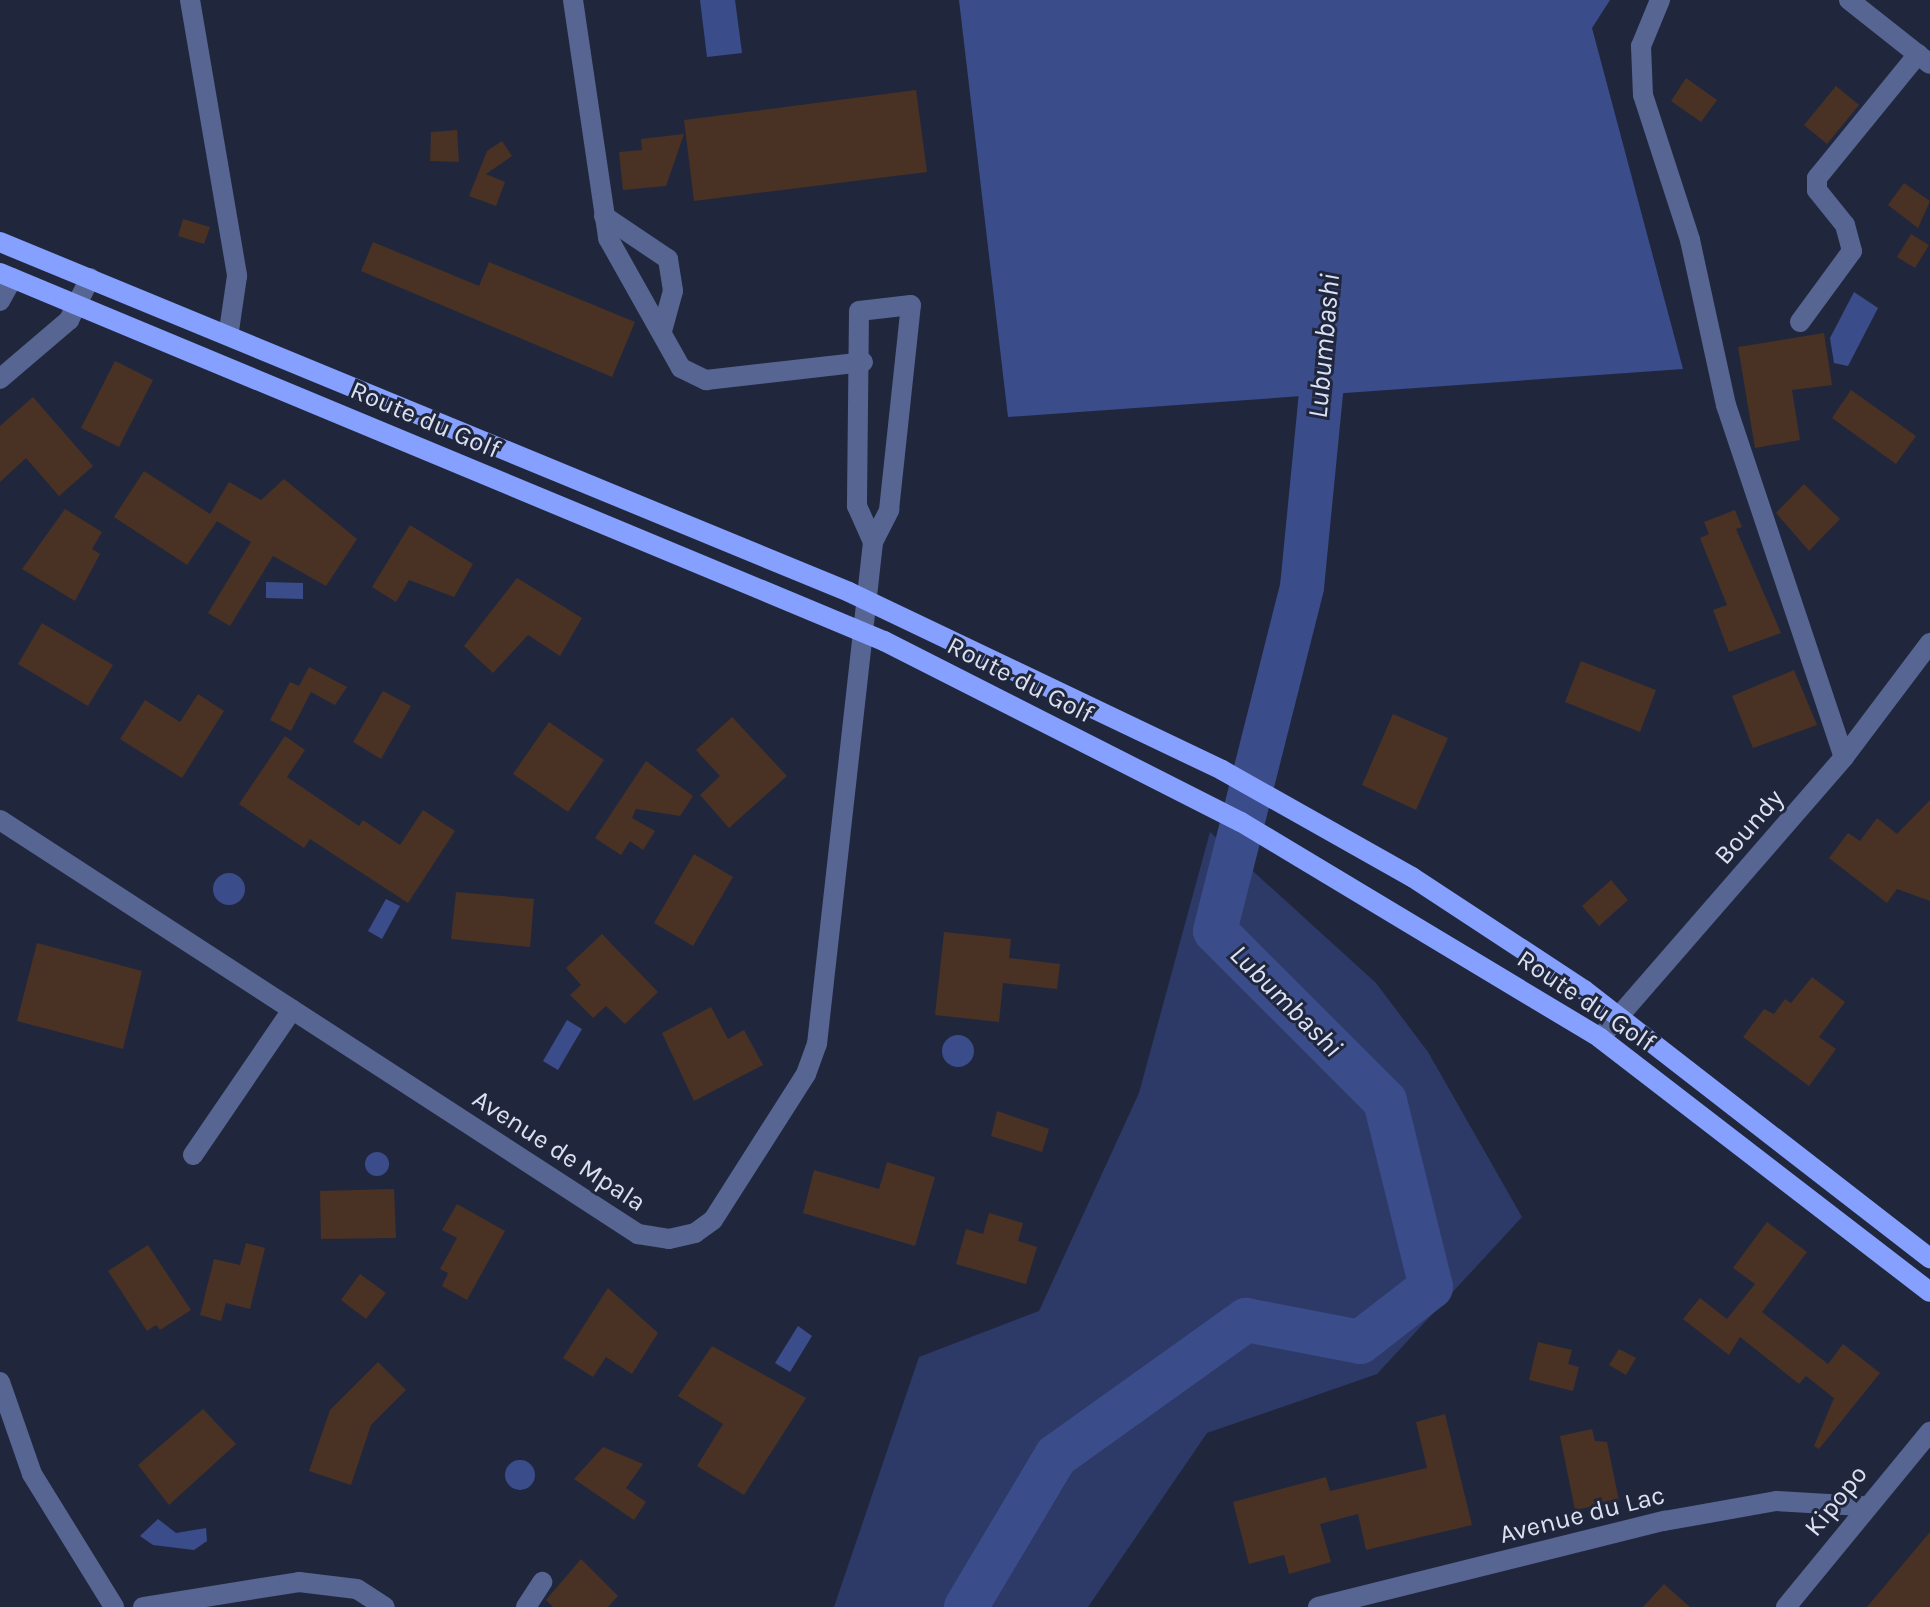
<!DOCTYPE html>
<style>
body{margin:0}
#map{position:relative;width:1930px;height:1607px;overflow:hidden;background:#20273d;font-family:Karla,sans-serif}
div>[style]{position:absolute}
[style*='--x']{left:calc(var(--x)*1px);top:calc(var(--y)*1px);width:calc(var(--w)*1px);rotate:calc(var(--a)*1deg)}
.green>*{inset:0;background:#2d3966}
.water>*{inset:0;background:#3b4c8a}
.round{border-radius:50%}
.river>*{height:44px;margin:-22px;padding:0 22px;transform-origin:22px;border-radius:22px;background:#3b4c8a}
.building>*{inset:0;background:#493124}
.minor>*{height:20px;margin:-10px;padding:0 10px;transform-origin:10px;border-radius:10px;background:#576592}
.major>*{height:20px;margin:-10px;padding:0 10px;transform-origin:10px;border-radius:10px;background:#85a0fe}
span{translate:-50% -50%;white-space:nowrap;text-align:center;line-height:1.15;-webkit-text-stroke:6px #20273d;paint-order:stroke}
.street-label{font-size:26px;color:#dce1f0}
.water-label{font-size:28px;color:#dbe2f5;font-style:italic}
</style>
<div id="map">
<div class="green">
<i style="clip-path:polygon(1210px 832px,1376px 983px,1428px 1052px,1522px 1217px,1377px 1374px,1207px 1433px,1088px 1607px,834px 1607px,919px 1357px,1039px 1311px,1139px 1093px)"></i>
</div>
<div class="water">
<i style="clip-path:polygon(700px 0,735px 0,742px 53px,707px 57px)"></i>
<i style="clip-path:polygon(959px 0,1610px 0,1592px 28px,1683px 369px,1008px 417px)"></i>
<i style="clip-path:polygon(1854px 292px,1878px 308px,1848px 366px,1834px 363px,1830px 338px)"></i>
<i style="clip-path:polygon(266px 582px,303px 583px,303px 599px,266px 598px)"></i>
<i class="round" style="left:213px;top:873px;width:32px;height:32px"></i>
<i style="clip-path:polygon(386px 899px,400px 906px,382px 939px,368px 931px)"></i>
<i style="clip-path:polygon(567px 1020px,582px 1029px,558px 1070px,543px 1061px)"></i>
<i class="round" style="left:942px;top:1035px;width:32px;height:32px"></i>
<i class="round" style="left:365px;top:1152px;width:24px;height:24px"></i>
<i style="clip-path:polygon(798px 1326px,812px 1336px,790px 1372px,775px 1363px)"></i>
<i class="round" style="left:505px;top:1460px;width:30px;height:30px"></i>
<i style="clip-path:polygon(158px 1519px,176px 1533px,206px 1528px,207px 1541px,194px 1550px,153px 1545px,140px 1536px)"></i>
</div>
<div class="river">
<i style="--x:966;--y:1607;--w:176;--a:-59.2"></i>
<i style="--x:1056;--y:1456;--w:234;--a:-35.6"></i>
<i style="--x:1246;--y:1320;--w:116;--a:10.9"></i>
<i style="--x:1360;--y:1342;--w:90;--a:-37.8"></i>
<i style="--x:1431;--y:1287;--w:192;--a:-103.9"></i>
<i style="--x:1385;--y:1101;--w:240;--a:-135"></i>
<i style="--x:1215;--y:931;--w:355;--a:-75.8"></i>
<i style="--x:1302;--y:587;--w:254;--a:-84.4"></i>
</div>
<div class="building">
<i style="clip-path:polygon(1686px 78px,1717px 100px,1701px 122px,1671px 101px)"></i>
<i style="clip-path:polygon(1836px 86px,1859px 105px,1827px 144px,1804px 125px)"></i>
<i style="clip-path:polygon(916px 90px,927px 172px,694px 201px,684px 120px)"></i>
<i style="clip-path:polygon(457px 130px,459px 162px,430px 161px,431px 132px)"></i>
<i style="clip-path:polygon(684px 134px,666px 186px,623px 190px,619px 152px,642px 150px,641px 139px)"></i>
<i style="clip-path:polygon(502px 141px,512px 156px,486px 174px,505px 182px,496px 206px,469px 196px,487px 151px)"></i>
<i style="clip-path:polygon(1904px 183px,1930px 201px,1918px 228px,1888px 205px)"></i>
<i style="clip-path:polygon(183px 219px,210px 227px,204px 244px,178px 236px)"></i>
<i style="clip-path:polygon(1911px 234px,1929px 245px,1915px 268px,1897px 257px)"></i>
<i style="clip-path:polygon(373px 242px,479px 286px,489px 262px,635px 322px,612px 377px,361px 271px)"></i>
<i style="clip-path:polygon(1824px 333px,1832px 385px,1792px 390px,1800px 440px,1755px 448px,1738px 347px)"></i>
<i style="clip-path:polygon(115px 361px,153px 380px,119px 447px,81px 428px)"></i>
<i style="clip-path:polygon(1851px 390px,1916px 436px,1896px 464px,1832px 418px)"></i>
<i style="clip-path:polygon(33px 397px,93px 466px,59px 496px,26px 458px,0 482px,0 426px)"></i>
<i style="clip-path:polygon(144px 471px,210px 514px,229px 482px,261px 500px,284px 479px,357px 539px,326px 586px,273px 556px,230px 626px,208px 613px,251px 542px,217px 521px,187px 565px,114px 517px)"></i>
<i style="clip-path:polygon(1804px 484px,1840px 519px,1809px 551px,1776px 513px)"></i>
<i style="clip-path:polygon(65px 509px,102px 532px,92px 549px,100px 554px,75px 601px,22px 569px)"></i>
<i style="clip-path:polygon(1735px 510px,1742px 527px,1736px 529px,1781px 633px,1729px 652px,1713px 610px,1727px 605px,1700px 538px,1709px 534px,1704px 522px)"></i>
<i style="clip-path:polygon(410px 525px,473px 564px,454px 597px,409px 580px,396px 602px,372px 587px)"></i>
<i style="clip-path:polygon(517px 578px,582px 618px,560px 656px,528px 635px,493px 673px,464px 646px)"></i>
<i style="clip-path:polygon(42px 623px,113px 665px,88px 706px,18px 664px)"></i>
<i style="clip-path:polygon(1581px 661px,1656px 690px,1640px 732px,1565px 702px)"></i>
<i style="clip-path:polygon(309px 667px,347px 687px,335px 705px,311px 692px,291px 731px,270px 720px,290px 682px,299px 686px)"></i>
<i style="clip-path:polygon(1794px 670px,1817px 725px,1753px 748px,1732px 696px)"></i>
<i style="clip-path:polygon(383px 691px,411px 706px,381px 759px,353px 742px)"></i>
<i style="clip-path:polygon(198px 694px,224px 711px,182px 778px,120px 739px,145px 700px,180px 722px)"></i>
<i style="clip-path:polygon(1393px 714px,1448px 738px,1416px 810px,1362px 785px)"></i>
<i style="clip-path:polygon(732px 717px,787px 776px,729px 828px,700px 795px,720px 776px,696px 750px)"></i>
<i style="clip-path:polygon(549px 722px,604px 760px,568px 812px,513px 774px)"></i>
<i style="clip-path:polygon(285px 736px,305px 750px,287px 777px,359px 826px,363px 820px,400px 845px,423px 810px,455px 831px,408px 903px,310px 839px,304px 848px,239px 804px)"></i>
<i style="clip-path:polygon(646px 761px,693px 796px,680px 816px,636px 809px,632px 818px,655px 831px,643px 850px,630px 841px,621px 855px,595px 838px)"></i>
<i style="clip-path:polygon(1930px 800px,1930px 901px,1897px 889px,1887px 903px,1829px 858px,1848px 833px,1860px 841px,1877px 818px,1897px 834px)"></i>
<i style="clip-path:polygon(694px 854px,733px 877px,693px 946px,654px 923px)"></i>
<i style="clip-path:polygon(1611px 880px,1628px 900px,1599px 926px,1582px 906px)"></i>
<i style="clip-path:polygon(456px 892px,534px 899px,530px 947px,451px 939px)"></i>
<i style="clip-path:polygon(944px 932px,1011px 939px,1009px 958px,1060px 964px,1057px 989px,1003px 983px,999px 1022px,935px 1015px)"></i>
<i style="clip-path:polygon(602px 934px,658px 992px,625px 1024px,606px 1006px,593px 1018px,570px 995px,581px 985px,566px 968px)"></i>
<i style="clip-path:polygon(37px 943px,142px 971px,123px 1049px,17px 1021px)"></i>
<i style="clip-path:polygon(1812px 977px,1845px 1002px,1819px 1037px,1836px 1049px,1809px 1086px,1743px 1037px,1764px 1009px,1774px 1014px,1785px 999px,1791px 1003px)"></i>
<i style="clip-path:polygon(711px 1007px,728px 1039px,744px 1030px,763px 1065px,694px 1101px,662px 1033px)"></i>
<i style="clip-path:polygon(997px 1111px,1049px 1129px,1042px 1152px,991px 1136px)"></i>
<i style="clip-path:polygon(887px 1162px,935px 1177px,915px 1246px,803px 1213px,814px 1170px,879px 1189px)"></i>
<i style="clip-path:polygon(394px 1189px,396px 1238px,321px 1239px,320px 1191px)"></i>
<i style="clip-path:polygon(457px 1204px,505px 1231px,467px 1300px,442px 1286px,448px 1273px,440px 1269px,457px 1238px,442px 1230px)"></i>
<i style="clip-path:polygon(989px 1213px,1023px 1223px,1018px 1241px,1037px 1247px,1026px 1284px,956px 1264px,966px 1229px,983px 1234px)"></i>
<i style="clip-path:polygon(1767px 1222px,1807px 1252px,1762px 1312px,1828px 1364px,1843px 1344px,1880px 1373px,1819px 1449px,1814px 1446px,1834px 1398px,1806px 1376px,1799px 1384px,1740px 1337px,1729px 1355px,1683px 1319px,1700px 1298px,1727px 1319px,1755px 1284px,1733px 1268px)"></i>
<i style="clip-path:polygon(246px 1243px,265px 1248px,250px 1309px,226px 1303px,221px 1321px,200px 1315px,214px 1259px,240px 1265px)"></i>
<i style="clip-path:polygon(148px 1245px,191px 1310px,160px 1330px,156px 1325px,147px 1331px,108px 1271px)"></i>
<i style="clip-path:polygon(360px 1274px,386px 1293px,366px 1319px,341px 1300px)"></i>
<i style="clip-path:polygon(608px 1288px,658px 1333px,632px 1374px,606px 1357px,593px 1377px,563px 1358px)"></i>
<i style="clip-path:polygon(1538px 1342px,1572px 1350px,1568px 1364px,1579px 1367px,1573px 1391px,1529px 1380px)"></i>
<i style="clip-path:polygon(712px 1346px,806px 1398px,744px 1495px,697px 1466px,723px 1424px,678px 1396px)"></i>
<i style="clip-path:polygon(1619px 1349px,1636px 1358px,1626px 1375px,1609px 1365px)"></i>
<i style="clip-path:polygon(378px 1362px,406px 1390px,371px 1425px,351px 1485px,309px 1471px,330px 1410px)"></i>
<i style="clip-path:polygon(203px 1409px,236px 1444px,169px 1505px,138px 1465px)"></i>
<i style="clip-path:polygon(1445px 1414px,1472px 1525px,1366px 1550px,1358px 1514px,1320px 1524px,1331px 1562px,1289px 1574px,1284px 1555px,1249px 1564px,1233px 1502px,1326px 1477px,1330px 1491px,1427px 1468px,1416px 1422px)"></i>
<i style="clip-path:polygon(1592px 1429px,1595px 1441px,1607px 1442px,1619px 1501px,1575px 1510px,1560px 1436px)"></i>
<i style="clip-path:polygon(603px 1447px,643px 1464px,626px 1488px,646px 1502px,634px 1520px,574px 1479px)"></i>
<i style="clip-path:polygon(1930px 1532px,1930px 1607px,1867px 1607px)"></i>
<i style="clip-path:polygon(581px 1559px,618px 1596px,608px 1607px,553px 1607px,546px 1600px)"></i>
<i style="clip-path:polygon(1664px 1584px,1690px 1607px,1643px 1607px)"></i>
</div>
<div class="minor">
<i style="--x:190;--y:0;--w:280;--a:80.3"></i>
<i style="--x:237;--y:276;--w:56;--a:98.3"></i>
<i style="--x:573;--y:0;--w:241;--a:81.6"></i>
<i style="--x:608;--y:238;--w:149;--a:60.7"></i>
<i style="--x:681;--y:368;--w:28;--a:26"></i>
<i style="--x:706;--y:380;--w:158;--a:-6.5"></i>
<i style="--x:1660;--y:0;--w:50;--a:112.4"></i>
<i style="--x:1641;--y:46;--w:49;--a:87.7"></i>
<i style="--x:1643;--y:95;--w:152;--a:72"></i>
<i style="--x:1690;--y:240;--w:169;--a:77.7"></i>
<i style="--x:1726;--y:405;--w:371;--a:71.5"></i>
<i style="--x:1849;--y:0;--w:103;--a:38.3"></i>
<i style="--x:604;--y:216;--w:77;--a:33.9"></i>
<i style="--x:668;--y:259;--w:32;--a:81"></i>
<i style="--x:673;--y:291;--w:41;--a:105.4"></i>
<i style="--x:0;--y:301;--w:26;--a:-61"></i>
<i style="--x:1800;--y:322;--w:88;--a:-53.8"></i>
<i style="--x:1852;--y:251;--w:27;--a:-105"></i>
<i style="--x:1845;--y:225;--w:45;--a:-128.7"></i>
<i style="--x:1817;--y:190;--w:12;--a:-90"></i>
<i style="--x:1817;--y:178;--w:160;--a:-50.8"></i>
<i style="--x:0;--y:379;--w:91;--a:-40.5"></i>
<i style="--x:69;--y:320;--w:47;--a:-63.4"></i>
<i style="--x:0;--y:820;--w:761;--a:32.98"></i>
<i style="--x:638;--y:1234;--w:31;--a:9"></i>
<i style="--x:669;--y:1239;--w:27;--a:-13"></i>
<i style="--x:695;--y:1233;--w:22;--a:-36"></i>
<i style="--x:713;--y:1220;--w:173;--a:-57.5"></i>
<i style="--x:806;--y:1074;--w:32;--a:-70"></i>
<i style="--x:817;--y:1044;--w:505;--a:-83.63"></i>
<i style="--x:873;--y:542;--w:36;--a:-63"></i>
<i style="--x:889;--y:510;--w:206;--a:-83.9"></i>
<i style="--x:911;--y:305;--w:52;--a:173.4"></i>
<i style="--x:859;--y:311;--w:195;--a:90.6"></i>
<i style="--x:857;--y:506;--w:39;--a:66"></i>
<i style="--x:1600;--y:1038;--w:372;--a:-49"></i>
<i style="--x:1844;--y:757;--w:143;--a:-53"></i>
<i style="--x:193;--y:1155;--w:176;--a:-55.7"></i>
<i style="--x:0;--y:1382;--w:97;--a:70.8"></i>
<i style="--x:32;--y:1474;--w:156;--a:58.3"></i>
<i style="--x:143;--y:1607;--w:158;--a:-9.1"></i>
<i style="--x:299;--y:1582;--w:58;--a:6.9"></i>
<i style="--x:357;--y:1589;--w:33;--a:33"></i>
<i style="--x:526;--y:1607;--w:30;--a:-57"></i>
<i style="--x:1318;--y:1607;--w:357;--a:-14"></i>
<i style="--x:1664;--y:1521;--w:114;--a:-10.1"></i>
<i style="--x:1776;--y:1501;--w:86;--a:3.3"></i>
<i style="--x:1786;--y:1607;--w:227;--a:-50.6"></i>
</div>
<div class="major">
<i style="--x:0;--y:242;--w:918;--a:22.4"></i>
<i style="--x:849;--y:592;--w:413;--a:25.5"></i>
<i style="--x:1222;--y:770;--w:218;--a:29.4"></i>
<i style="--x:1412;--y:877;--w:206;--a:33.3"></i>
<i style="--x:1584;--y:990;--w:438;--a:37.8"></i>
<i style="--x:0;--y:273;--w:958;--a:22.6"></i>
<i style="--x:884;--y:641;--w:400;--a:26.9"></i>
<i style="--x:1241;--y:822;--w:419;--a:31"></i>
<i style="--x:1600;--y:1038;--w:416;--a:37.6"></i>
</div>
<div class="street-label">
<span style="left:425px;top:420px;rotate:23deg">Route du Golf</span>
<span style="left:1020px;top:680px;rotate:27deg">Route du Golf</span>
<span style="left:1749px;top:827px;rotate:-49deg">Boundy</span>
<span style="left:1586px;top:1001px;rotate:34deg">Route du Golf</span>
<span style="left:559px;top:1151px;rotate:33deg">Avenue de Mpala</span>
<span style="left:1836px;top:1501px;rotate:-51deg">Kipopo</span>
<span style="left:1582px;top:1515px;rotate:-14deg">Avenue du Lac</span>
</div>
<div class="water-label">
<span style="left:1324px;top:346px;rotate:-85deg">Lubumbashi</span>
<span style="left:1286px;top:1001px;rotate:45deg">Lubumbashi</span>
</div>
</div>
